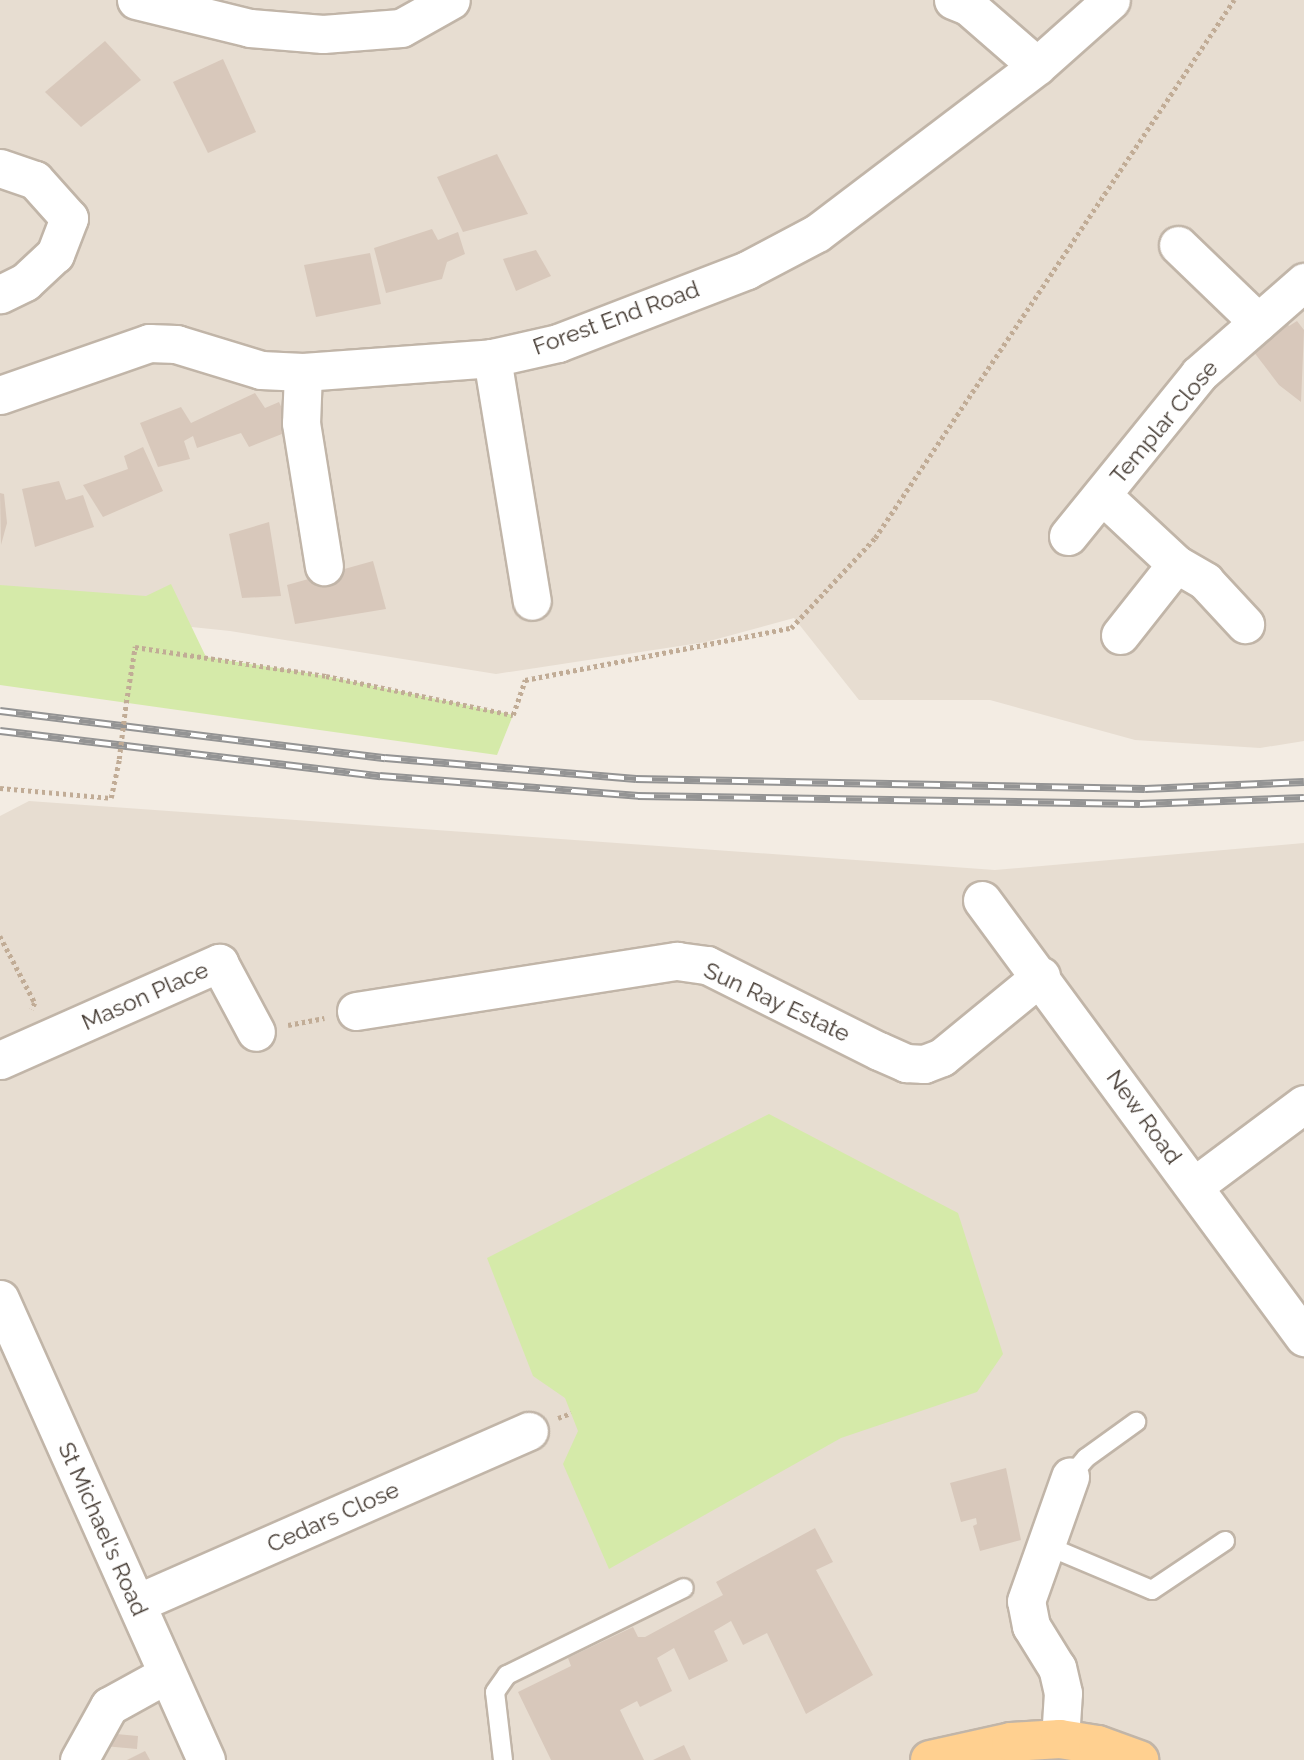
<!DOCTYPE html>
<style>
body{margin:0}
#map{position:relative;width:1304px;height:1760px;overflow:hidden;background:#f3ece3;font-family:Raleway,sans-serif}
div>[style]{position:absolute}
[style*='--x']{left:calc(var(--x)*1px);top:calc(var(--y)*1px);width:calc(var(--w)*1px);rotate:calc(var(--a)*1deg)}
.residential>*{inset:0;background:#e7ddd1}
.green>*{inset:0;background:#d5eaa9}
.building>*{inset:0;background:#d8c8bb}
.path>*{height:4.5px;margin-top:-2.25px;transform-origin:0;background:repeating-linear-gradient(90deg,#c1ac96 0 3.5px,transparent 0 7px)}
.roads{filter:drop-shadow(2px 0 #c1b5a8) drop-shadow(-2px 0 #c1b5a8) drop-shadow(0 2px #c1b5a8) drop-shadow(0 -2px #c1b5a8)}
.service>*{height:18px;margin:-9px;padding:0 9px;transform-origin:9px;border-radius:9px;background:#fff}
.minor>*{height:37px;margin:-18.5px;padding:0 18.5px;transform-origin:18.5px;border-radius:18.5px;background:#fff}
.primary>*{height:38px;margin:-19px;padding:0 19px;transform-origin:19px;border-radius:19px;background:#ffd090}
.rail>*{height:8px;margin-top:-4px;transform-origin:0;background:repeating-linear-gradient(90deg,#fff 0 16px,#949494 0 32px);box-sizing:border-box;border-block:2px solid #949494}
.path-bridge>*{height:4.5px;margin-top:-2.25px;transform-origin:0;background:repeating-linear-gradient(90deg,#c1ac96 0 3.5px,transparent 0 7px)}
span{translate:-50% -50%;white-space:nowrap;text-align:center;line-height:1.15;-webkit-text-stroke:5px #fff;paint-order:stroke}
.street-label{font-size:23px;color:#453b33}
</style>
<div id="map">
<div class="residential">
<i style="clip-path:polygon(0 0,1304px 0,1304px 741px,1260px 748px,1135px 740px,990px 700px,859px 700px,794px 618px,706px 642px,496px 674px,230px 631px,0 607px)"></i>
<i style="clip-path:polygon(29px 801px,995px 870px,1304px 843px,1304px 1760px,0 1760px,0 816px)"></i>
</div>
<div class="green">
<i style="clip-path:polygon(171px 584px,206px 657px,326px 676px,513px 715px,497px 755px,0 685px,0 585px,146px 596px)"></i>
<i style="clip-path:polygon(769px 1114px,958px 1213px,1003px 1354px,977px 1392px,841px 1438px,609px 1569px,563px 1464px,578px 1431px,565px 1398px,533px 1376px,487px 1258px)"></i>
</div>
<div class="building">
<i style="clip-path:polygon(105px 41px,141px 80px,81px 127px,45px 92px)"></i>
<i style="clip-path:polygon(223px 59px,256px 132px,208px 153px,173px 82px)"></i>
<i style="clip-path:polygon(497px 154px,528px 214px,463px 232px,437px 177px)"></i>
<i style="clip-path:polygon(432px 229px,438px 240px,458px 232px,465px 254px,447px 262px,442px 279px,386px 293px,374px 248px)"></i>
<i style="clip-path:polygon(536px 250px,551px 276px,516px 291px,503px 259px)"></i>
<i style="clip-path:polygon(370px 253px,381px 304px,316px 317px,304px 265px)"></i>
<i style="clip-path:polygon(1284px 319px,1289px 326px,1297px 321px,1304px 330px,1301px 402px,1279px 385px,1250px 347px)"></i>
<i style="clip-path:polygon(255px 393px,265px 408px,279px 402px,292px 430px,249px 447px,241px 433px,197px 448px,193px 436px,184px 441px,190px 459px,158px 467px,140px 423px,181px 407px,191px 423px)"></i>
<i style="clip-path:polygon(143px 447px,163px 491px,103px 517px,83px 485px,128px 469px,124px 456px)"></i>
<i style="clip-path:polygon(59px 481px,66px 500px,83px 495px,94px 527px,35px 547px,22px 489px)"></i>
<i style="clip-path:polygon(0 493px,4px 494px,7px 523px,1px 545px)"></i>
<i style="clip-path:polygon(269px 522px,281px 596px,242px 598px,229px 534px)"></i>
<i style="clip-path:polygon(373px 561px,386px 609px,295px 624px,287px 585px)"></i>
<i style="clip-path:polygon(1006px 1468px,1021px 1540px,980px 1551px,973px 1526px,977px 1524px,976px 1518px,961px 1522px,950px 1483px)"></i>
<i style="clip-path:polygon(815px 1528px,833px 1562px,816px 1570px,873px 1675px,806px 1714px,767px 1633px,743px 1645px,731px 1621px,714px 1631px,728px 1661px,689px 1680px,674px 1648px,657px 1658px,672px 1691px,640px 1707px,637px 1701px,620px 1710px,644px 1760px,551px 1760px,518px 1692px,571px 1666px,568px 1658px,633px 1627px,638px 1637px,645px 1637px,723px 1595px,716px 1582px)"></i>
<i style="clip-path:polygon(105px 1733px,138px 1736px,137px 1749px,104px 1746px)"></i>
<i style="clip-path:polygon(684px 1745px,691px 1760px,653px 1760px)"></i>
<i style="clip-path:polygon(145px 1751px,150px 1760px,127px 1760px)"></i>
</div>
<div class="path">
<i style="--x:126;--y:703;--w:57;--a:-80.9"></i>
<i style="--x:135;--y:647;--w:193;--a:8.6"></i>
<i style="--x:326;--y:676;--w:191;--a:11.8"></i>
<i style="--x:513;--y:715;--w:37;--a:-71"></i>
<i style="--x:525;--y:680;--w:271;--a:-11.1"></i>
<i style="--x:791;--y:628;--w:123;--a:-47"></i>
<i style="--x:875;--y:538;--w:647;--a:-56.29"></i>
<i style="--x:0;--y:788;--w:111;--a:5.1"></i>
<i style="--x:111;--y:798;--w:40;--a:-78"></i>
<i style="--x:0;--y:936;--w:76;--a:62.4"></i>
<i style="--x:35;--y:1003;--w:7;--a:117"></i>
<i style="--x:288;--y:1025;--w:37;--a:-11"></i>
<i style="--x:558;--y:1418;--w:14;--a:-21"></i>
</div>
<div class="roads">
<div class="service">
<i style="--x:1070;--y:1477;--w:25;--a:-50"></i>
<i style="--x:1086;--y:1458;--w:62;--a:-35.8"></i>
<i style="--x:1045;--y:1545;--w:116;--a:22.8"></i>
<i style="--x:1152;--y:1590;--w:88;--a:-33.9"></i>
<i style="--x:503;--y:1760;--w:68;--a:-96.7"></i>
<i style="--x:495;--y:1692;--w:21;--a:-55"></i>
<i style="--x:507;--y:1675;--w:197;--a:-26.2"></i>
</div>
<div class="minor">
<i style="--x:136;--y:0;--w:117;--a:13.8"></i>
<i style="--x:250;--y:28;--w:73;--a:4.7"></i>
<i style="--x:323;--y:34;--w:78;--a:-4.4"></i>
<i style="--x:401;--y:28;--w:57;--a:-29.2"></i>
<i style="--x:953;--y:0;--w:16;--a:22"></i>
<i style="--x:968;--y:6;--w:91;--a:41"></i>
<i style="--x:0;--y:168;--w:37;--a:19"></i>
<i style="--x:35;--y:180;--w:51;--a:48.2"></i>
<i style="--x:69;--y:218;--w:39;--a:111"></i>
<i style="--x:55;--y:254;--w:41;--a:137"></i>
<i style="--x:25;--y:282;--w:28;--a:154"></i>
<i style="--x:1178;--y:245;--w:111;--a:43.9"></i>
<i style="--x:492;--y:358;--w:246;--a:80.7"></i>
<i style="--x:303;--y:372;--w:51;--a:92.2"></i>
<i style="--x:301;--y:423;--w:145;--a:80.9"></i>
<i style="--x:0;--y:395;--w:158;--a:-19.2"></i>
<i style="--x:149;--y:343;--w:27;--a:2"></i>
<i style="--x:176;--y:344;--w:89;--a:17"></i>
<i style="--x:261;--y:370;--w:42;--a:2.7"></i>
<i style="--x:303;--y:372;--w:190;--a:-4.2"></i>
<i style="--x:492;--y:358;--w:68;--a:-12.8"></i>
<i style="--x:558;--y:343;--w:203;--a:-21.1"></i>
<i style="--x:747;--y:270;--w:79;--a:-27.9"></i>
<i style="--x:817;--y:233;--w:276;--a:-37.2"></i>
<i style="--x:1037;--y:66;--w:99;--a:-41.7"></i>
<i style="--x:1102;--y:495;--w:101;--a:43"></i>
<i style="--x:1176;--y:564;--w:34;--a:30"></i>
<i style="--x:1205;--y:581;--w:59;--a:47.1"></i>
<i style="--x:1068;--y:536;--w:208;--a:-51"></i>
<i style="--x:1199;--y:374;--w:140;--a:-41.2"></i>
<i style="--x:1120;--y:635;--w:90;--a:-51.7"></i>
<i style="--x:982;--y:900;--w:543;--a:53.62"></i>
<i style="--x:356;--y:1011;--w:325;--a:-8.9"></i>
<i style="--x:677;--y:961;--w:30;--a:8"></i>
<i style="--x:707;--y:965;--w:192;--a:26.6"></i>
<i style="--x:879;--y:1051;--w:30;--a:24"></i>
<i style="--x:906;--y:1063;--w:18;--a:3"></i>
<i style="--x:924;--y:1064;--w:19;--a:-21"></i>
<i style="--x:942;--y:1057;--w:128;--a:-39.3"></i>
<i style="--x:0;--y:1060;--w:240;--a:-23.9"></i>
<i style="--x:219;--y:963;--w:78;--a:61.8"></i>
<i style="--x:1194;--y:1186;--w:137;--a:-36.7"></i>
<i style="--x:0;--y:1299;--w:505;--a:65.92"></i>
<i style="--x:137;--y:1603;--w:428;--a:-23.7"></i>
<i style="--x:1060;--y:1739;--w:46;--a:-86.3"></i>
<i style="--x:1063;--y:1693;--w:26;--a:-103"></i>
<i style="--x:1057;--y:1668;--w:49;--a:-121.8"></i>
<i style="--x:1031;--y:1626;--w:25;--a:-101"></i>
<i style="--x:1026;--y:1601;--w:132;--a:-70.5"></i>
<i style="--x:79;--y:1760;--w:62;--a:-60.9"></i>
<i style="--x:109;--y:1706;--w:66;--a:-28.9"></i>
</div>
<div class="primary">
<i style="--x:930;--y:1760;--w:83;--a:-12.5"></i>
<i style="--x:1011;--y:1742;--w:49;--a:-3.5"></i>
<i style="--x:1060;--y:1739;--w:38;--a:9"></i>
<i style="--x:1098;--y:1745;--w:44;--a:20.1"></i>
</div>
</div>
<div class="rail">
<i style="--x:0;--y:711;--w:388;--a:7"></i>
<i style="--x:385;--y:758;--w:252;--a:4.8"></i>
<i style="--x:636;--y:779;--w:509;--a:1.13"></i>
<i style="--x:1145;--y:789;--w:159;--a:-2.5"></i>
<i style="--x:0;--y:731;--w:383;--a:6.8"></i>
<i style="--x:380;--y:776;--w:259;--a:4.4"></i>
<i style="--x:638;--y:796;--w:502;--a:0.91"></i>
<i style="--x:1140;--y:804;--w:164;--a:-2.1"></i>
</div>
<div class="path-bridge">
<i style="--x:119;--y:759;--w:56;--a:-82.9"></i>
</div>
<div class="street-label">
<span style="left:616px;top:318px;rotate:-20deg">Forest End Road</span>
<span style="left:1164px;top:422px;rotate:-50deg">Templar Close</span>
<span style="left:145px;top:996px;rotate:-24deg">Mason Place</span>
<span style="left:777px;top:1002px;rotate:25deg">Sun Ray Estate</span>
<span style="left:1144px;top:1117px;rotate:54deg">New Road</span>
<span style="left:333px;top:1517px;rotate:-24deg">Cedars Close</span>
<span style="left:103px;top:1529px;rotate:66deg">St Michael's Road</span>
</div>
</div>
